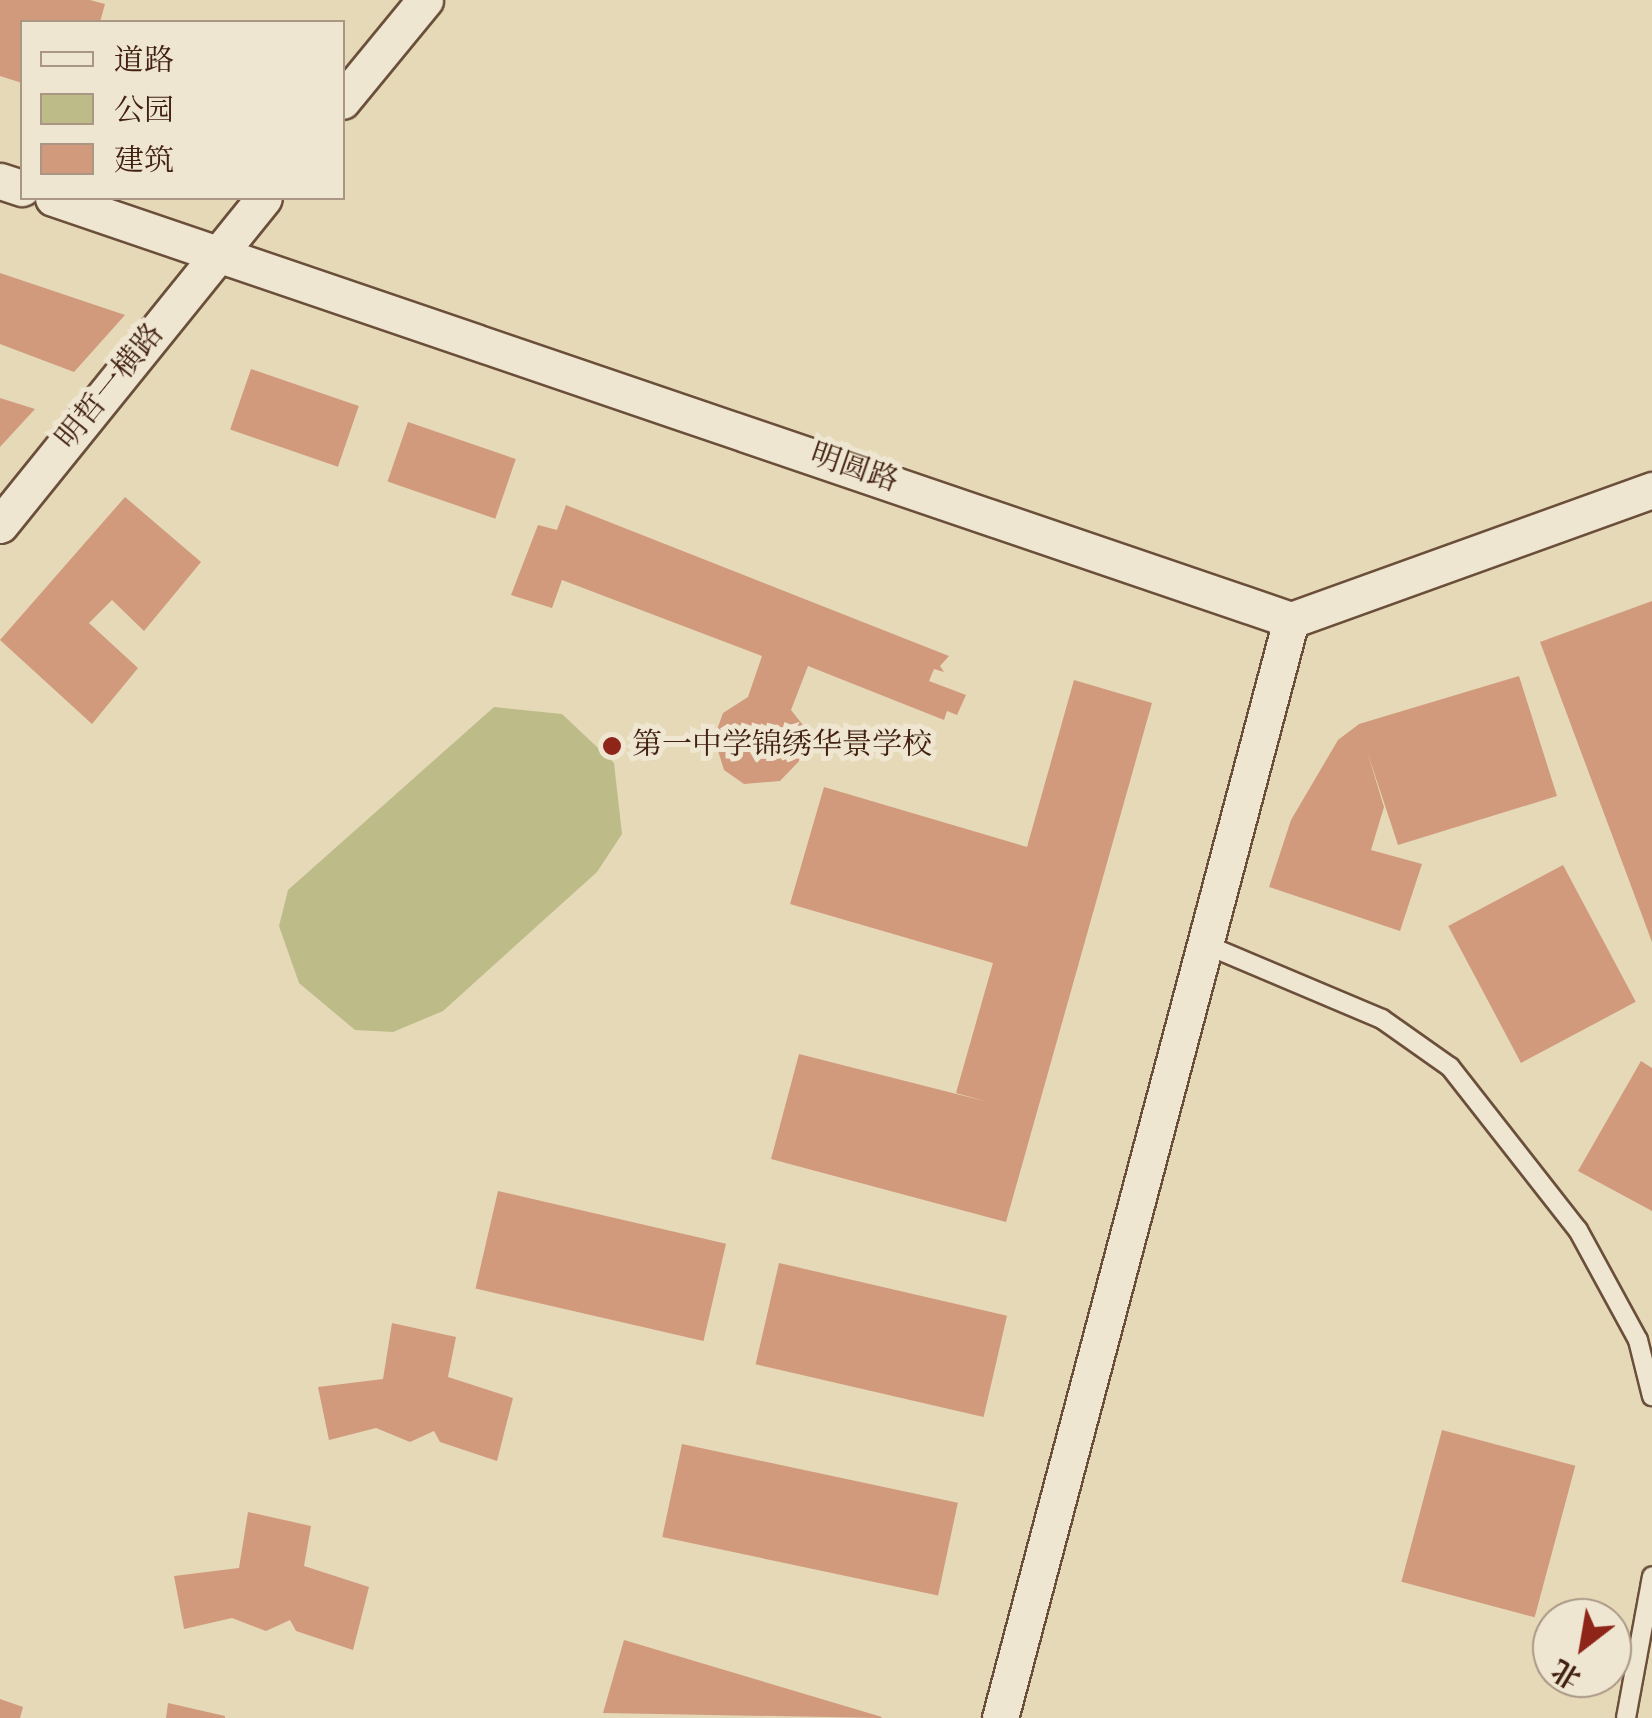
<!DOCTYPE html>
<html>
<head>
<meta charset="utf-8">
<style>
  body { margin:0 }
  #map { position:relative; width:1652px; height:1718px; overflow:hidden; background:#e5d9b8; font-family:Vollkorn,"Noto Serif SC",serif }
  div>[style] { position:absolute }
  .green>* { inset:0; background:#bdbc89 }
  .building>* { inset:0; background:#d19a7d; transform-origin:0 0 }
  .roads { filter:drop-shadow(2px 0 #6b4f3a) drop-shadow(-2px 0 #6b4f3a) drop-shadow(0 2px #6b4f3a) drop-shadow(0 -2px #6b4f3a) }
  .lane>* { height:18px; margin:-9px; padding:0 9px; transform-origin:9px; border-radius:9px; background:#eee6d1 }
  .street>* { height:35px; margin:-17.5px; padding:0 17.5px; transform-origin:17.5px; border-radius:17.5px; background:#eee6d1 }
  .dots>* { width:28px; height:28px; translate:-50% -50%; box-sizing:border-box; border:5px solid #eee6d1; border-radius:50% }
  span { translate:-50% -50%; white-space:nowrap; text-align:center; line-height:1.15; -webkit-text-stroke:10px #eee6d1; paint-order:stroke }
  .street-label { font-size:30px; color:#422110 }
  .poi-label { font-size:30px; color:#422110 }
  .left { translate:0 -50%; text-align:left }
  .legend { position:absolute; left:20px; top:20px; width:325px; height:180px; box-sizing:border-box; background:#eee6d1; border:2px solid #a99784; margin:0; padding:12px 18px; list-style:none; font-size:30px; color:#422110 }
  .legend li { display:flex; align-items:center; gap:20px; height:50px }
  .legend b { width:50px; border:2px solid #a99784 }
  .north { position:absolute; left:1532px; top:1598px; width:100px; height:100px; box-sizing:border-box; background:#eee6d1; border:2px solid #a99784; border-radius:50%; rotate:211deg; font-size:28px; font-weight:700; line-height:40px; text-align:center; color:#422110 }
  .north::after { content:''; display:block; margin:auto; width:35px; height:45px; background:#8f2418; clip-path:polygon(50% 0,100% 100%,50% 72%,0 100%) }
</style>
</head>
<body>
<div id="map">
  <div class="green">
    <i style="clip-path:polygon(494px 707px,562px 714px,614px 763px,622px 834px,597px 872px,443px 1011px,393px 1032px,355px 1030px,299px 983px,279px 926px,288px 890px)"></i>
  </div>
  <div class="building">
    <i style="clip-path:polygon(0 0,90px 0,105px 4px,100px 22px,22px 22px,22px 83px,0 76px)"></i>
    <i style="clip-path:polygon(0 273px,125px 315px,74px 372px,0 344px)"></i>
    <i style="left:251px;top:369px;width:114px;height:64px;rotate:19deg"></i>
    <i style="clip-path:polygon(0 398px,35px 409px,0 447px)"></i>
    <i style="left:408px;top:422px;width:114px;height:63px;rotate:19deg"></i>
    <i style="clip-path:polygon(125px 497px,201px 562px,144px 631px,112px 600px,89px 623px,138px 668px,92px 724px,0 640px)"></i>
    <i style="clip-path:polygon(566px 505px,949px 656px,940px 666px,944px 672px,934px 669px,929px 681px,966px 695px,957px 715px,947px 711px,944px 720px,808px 666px,791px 710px,806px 729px,803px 757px,780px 781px,744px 784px,724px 770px,714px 738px,723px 713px,748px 697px,762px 656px,562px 580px,552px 608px,511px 595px,538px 525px,557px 530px)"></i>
    <i style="clip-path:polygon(1652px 601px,1652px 942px,1540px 642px)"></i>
    <i style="clip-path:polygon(1519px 676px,1557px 796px,1398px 845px,1367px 751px,1384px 807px,1371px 850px,1422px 864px,1400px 931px,1269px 887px,1291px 820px,1338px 740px,1359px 724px)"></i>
    <i style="clip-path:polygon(1074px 680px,1152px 703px,1006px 1222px,771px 1159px,799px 1054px,988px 1102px,956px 1093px,993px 963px,790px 904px,824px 787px,1027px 847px)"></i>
    <i style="left:1563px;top:865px;width:155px;height:130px;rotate:62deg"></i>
    <i style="clip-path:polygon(1641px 1061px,1652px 1068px,1652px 1211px,1578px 1171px)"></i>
    <i style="left:498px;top:1191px;width:234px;height:100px;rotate:13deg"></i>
    <i style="left:779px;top:1263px;width:234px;height:104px;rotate:13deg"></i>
    <i style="clip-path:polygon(392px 1323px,456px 1337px,448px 1377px,513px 1398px,497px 1461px,440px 1442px,434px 1431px,410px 1442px,376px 1428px,329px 1440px,318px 1387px,383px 1379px)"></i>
    <i style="left:1442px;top:1430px;width:138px;height:157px;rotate:15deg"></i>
    <i style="left:682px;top:1444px;width:282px;height:95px;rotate:12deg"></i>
    <i style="clip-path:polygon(248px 1512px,311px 1526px,304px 1566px,369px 1587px,353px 1650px,296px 1631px,290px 1620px,266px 1631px,232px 1618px,184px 1629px,174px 1576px,239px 1568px)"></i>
    <i style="clip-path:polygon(624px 1640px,882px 1717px,881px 1718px,603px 1713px)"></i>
    <i style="clip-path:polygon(0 1699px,23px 1707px,20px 1718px,0 1718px)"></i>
    <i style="clip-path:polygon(168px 1703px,225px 1716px,225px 1718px,166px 1718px)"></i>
  </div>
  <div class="roads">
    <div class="lane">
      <i style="left:1202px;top:943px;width:195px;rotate:22.9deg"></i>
      <i style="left:1382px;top:1019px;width:83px;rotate:35.2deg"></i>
      <i style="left:1450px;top:1067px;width:207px;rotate:51.9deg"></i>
      <i style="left:1578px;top:1230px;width:125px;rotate:61.4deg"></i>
      <i style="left:1638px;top:1340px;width:58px;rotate:76deg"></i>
      <i style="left:1626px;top:1718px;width:144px;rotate:-79.6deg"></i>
    </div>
    <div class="street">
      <i style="left:342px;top:101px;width:131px;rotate:-50.6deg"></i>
      <i style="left:0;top:181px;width:23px;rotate:18deg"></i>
      <i style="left:53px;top:198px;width:1308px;rotate:18.82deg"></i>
      <i style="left:1291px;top:620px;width:384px;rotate:-19.8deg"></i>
      <i style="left:0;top:525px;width:420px;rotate:-51.1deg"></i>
      <i style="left:1000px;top:1718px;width:1136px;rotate:-75.16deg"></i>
    </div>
  </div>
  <div class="dots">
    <i style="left:612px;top:746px;background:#8f2418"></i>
  </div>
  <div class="street-label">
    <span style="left:111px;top:387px;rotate:-51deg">明哲一横路</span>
    <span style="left:854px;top:469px;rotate:19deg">明圆路</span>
  </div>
  <div class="poi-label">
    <span class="left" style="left:632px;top:746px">第一中学锦绣华景学校</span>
  </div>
  <ul class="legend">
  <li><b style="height:12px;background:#eee6d1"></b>道路</li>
  <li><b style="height:28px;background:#bdbc89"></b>公园</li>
  <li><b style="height:28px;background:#d19a7d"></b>建筑</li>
  </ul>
  <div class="north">北</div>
</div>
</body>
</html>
